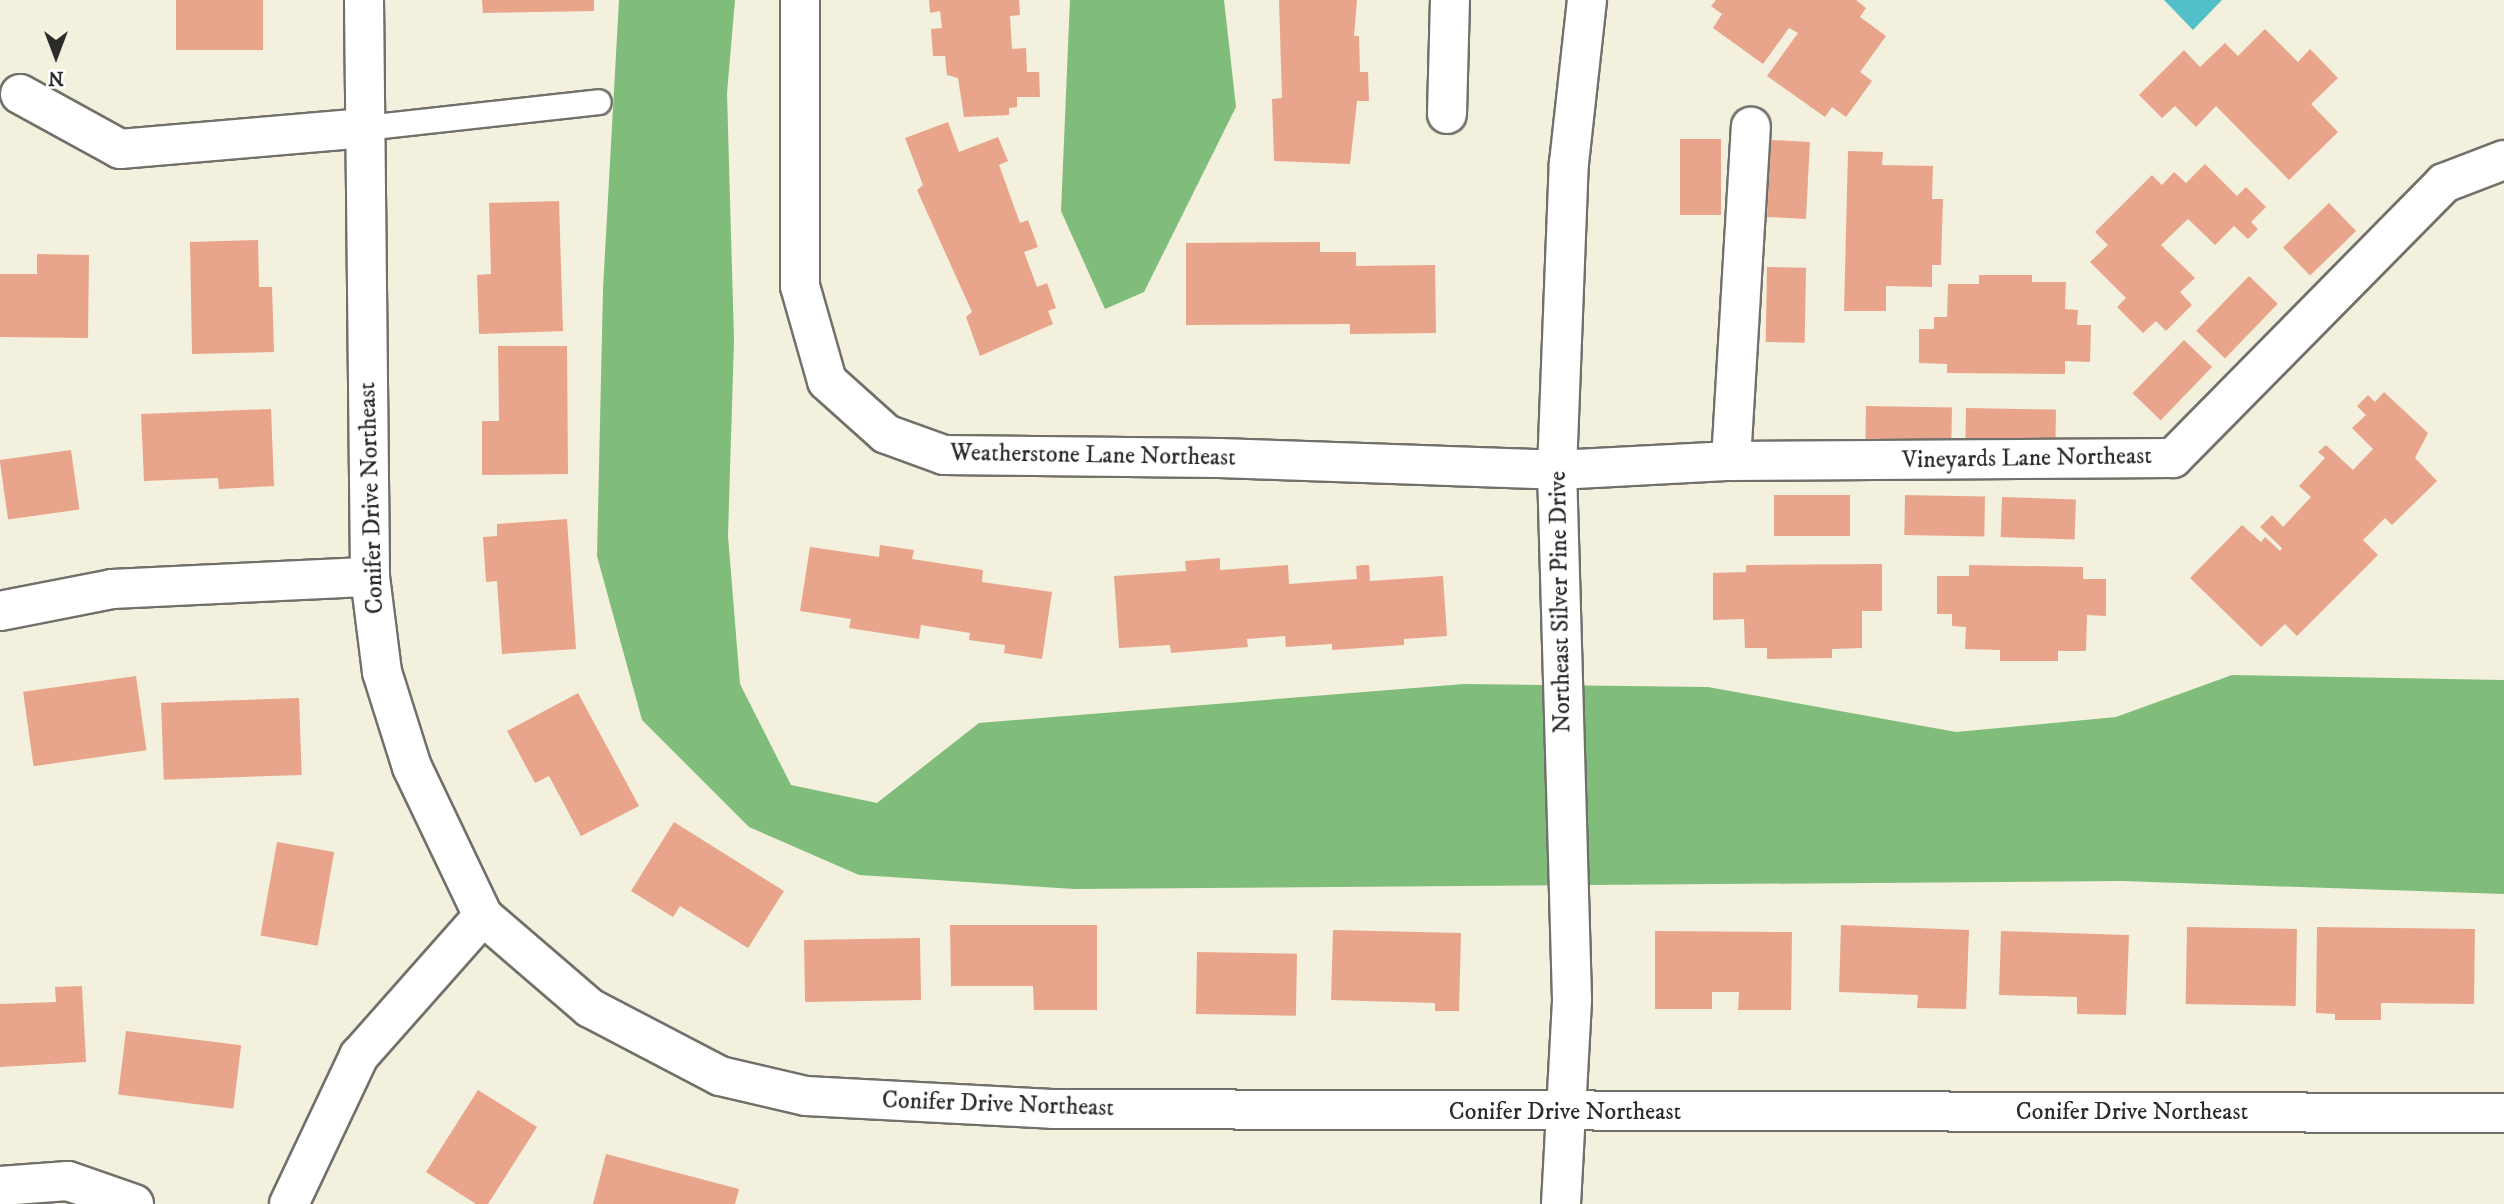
<!DOCTYPE html>
<html>
<head>
<meta charset="utf-8">
<style>
  body { margin:0 }
  #map { position:relative; width:2504px; height:1204px; overflow:hidden; background:#f3f0de; font-family:"IM FELL DW Pica",serif }
  div>[style] { position:absolute }
  .forest>* { inset:0; background:#80bc7a }
  .water>* { inset:0; background:#52c0c9 }
  .building>* { inset:0; background:#e8a58c; transform-origin:0 0 }
  .roads { filter:drop-shadow(2px 0 #71706a) drop-shadow(-2px 0 #71706a) drop-shadow(0 2px #71706a) drop-shadow(0 -2px #71706a) }
  .service>* { height:24px; margin:-12px; padding:0 12px; transform-origin:12px; border-radius:12px; background:#fff }
  .minor>* { height:38px; margin:-19px; padding:0 19px; transform-origin:19px; border-radius:19px; background:#fff }
  span { translate:-50% -50%; white-space:nowrap; text-align:center; line-height:1.15; -webkit-text-stroke:5px #fff; paint-order:stroke }
  .street-label { font-size:24px; color:#2b2b2b }
  .north { position:absolute; left:21px; top:21px; width:70px; height:70px; -webkit-text-stroke:5px #fff; paint-order:stroke; rotate:180deg; font-size:19px; font-weight:700; line-height:28px; text-align:center; color:#2b2b2b }
  .north::after { content:''; display:block; margin:auto; width:24px; height:32px; background:#2b2b2b; clip-path:polygon(50% 0,100% 100%,50% 72%,0 100%) }
</style>
</head>
<body>
<div id="map">
  <div class="forest">
    <i style="clip-path:polygon(619px 0,735px 0,727px 93px,734px 340px,728px 536px,740px 684px,791px 785px,877px 803px,979px 723px,1464px 684px,1708px 687px,1956px 732px,2116px 717px,2232px 675px,2504px 680px,2504px 894px,2122px 881px,1074px 889px,859px 875px,749px 827px,642px 720px,597px 556px,603px 289px)"></i>
    <i style="clip-path:polygon(1070px 0,1224px 0,1236px 107px,1144px 292px,1105px 309px,1061px 211px)"></i>
  </div>
  <div class="water">
    <i style="clip-path:polygon(2164px 0,2222px 0,2193px 30px)"></i>
  </div>
  <div class="building">
    <i style="left:176px;top:0;width:87px;height:50px"></i>
    <i style="clip-path:polygon(482px 0,594px 0,594px 11px,483px 13px)"></i>
    <i style="clip-path:polygon(929px 0,1019px 0,1020px 15px,1010px 16px,1012px 49px,1026px 48px,1027px 72px,1039px 72px,1040px 97px,1017px 97px,1017px 107px,1009px 108px,1009px 115px,964px 117px,958px 78px,947px 75px,945px 56px,933px 56px,931px 29px,942px 28px,940px 11px,930px 13px)"></i>
    <i style="clip-path:polygon(1279px 0,1357px 0,1354px 36px,1359px 36px,1360px 72px,1368px 72px,1369px 101px,1357px 101px,1350px 164px,1274px 161px,1272px 99px,1282px 98px)"></i>
    <i style="clip-path:polygon(1716px 0,1856px 0,1866px 8px,1860px 17px,1886px 36px,1860px 72px,1872px 81px,1846px 117px,1832px 107px,1825px 117px,1767px 76px,1798px 33px,1789px 28px,1763px 64px,1713px 28px,1722px 14px,1711px 6px)"></i>
    <i style="clip-path:polygon(2265px 29px,2298px 62px,2310px 49px,2338px 78px,2311px 104px,2338px 132px,2289px 180px,2216px 106px,2196px 127px,2175px 106px,2162px 118px,2139px 95px,2184px 50px,2200px 67px,2225px 43px,2238px 56px)"></i>
    <i style="clip-path:polygon(948px 122px,959px 152px,998px 137px,1008px 161px,999px 165px,1020px 223px,1028px 220px,1038px 247px,1024px 252px,1037px 287px,1047px 283px,1056px 308px,1048px 311px,1053px 324px,980px 356px,966px 317px,972px 312px,917px 190px,923px 185px,905px 138px)"></i>
    <i style="left:1680px;top:139px;width:41px;height:76px"></i>
    <i style="left:1771px;top:140px;width:39px;height:77px;rotate:3deg"></i>
    <i style="clip-path:polygon(1848px 151px,1883px 152px,1882px 165px,1933px 166px,1932px 199px,1943px 199px,1941px 265px,1932px 265px,1932px 287px,1886px 286px,1886px 311px,1844px 311px)"></i>
    <i style="clip-path:polygon(2205px 164px,2237px 196px,2246px 187px,2266px 207px,2251px 222px,2258px 229px,2248px 239px,2234px 226px,2215px 245px,2188px 219px,2161px 245px,2195px 278px,2180px 292px,2192px 305px,2166px 331px,2156px 321px,2143px 333px,2117px 307px,2126px 298px,2090px 262px,2108px 245px,2095px 232px,2152px 175px,2162px 185px,2174px 172px,2186px 183px)"></i>
    <i style="clip-path:polygon(559px 201px,563px 331px,479px 334px,477px 275px,491px 274px,489px 203px)"></i>
    <i style="left:2329px;top:203px;width:39px;height:64px;rotate:46deg"></i>
    <i style="clip-path:polygon(258px 240px,259px 287px,272px 287px,274px 352px,192px 354px,190px 242px)"></i>
    <i style="clip-path:polygon(1320px 242px,1320px 252px,1356px 252px,1356px 266px,1435px 265px,1436px 333px,1350px 334px,1350px 324px,1186px 325px,1186px 243px)"></i>
    <i style="clip-path:polygon(37px 254px,89px 255px,88px 338px,0 337px,0 274px,37px 274px)"></i>
    <i style="left:1767px;top:267px;width:39px;height:75px;rotate:1deg"></i>
    <i style="clip-path:polygon(1979px 275px,2032px 275px,2032px 282px,2066px 282px,2065px 309px,2078px 310px,2077px 325px,2091px 325px,2090px 362px,2065px 361px,2065px 374px,1947px 373px,1947px 364px,1919px 363px,1919px 329px,1934px 329px,1934px 317px,1947px 317px,1948px 284px,1979px 284px)"></i>
    <i style="left:2249px;top:276px;width:40px;height:76px;rotate:44deg"></i>
    <i style="left:2184px;top:340px;width:39px;height:74px;rotate:44deg"></i>
    <i style="clip-path:polygon(498px 346px,567px 346px,568px 474px,482px 475px,482px 421px,499px 421px)"></i>
    <i style="clip-path:polygon(2384px 392px,2428px 433px,2415px 458px,2437px 481px,2392px 525px,2385px 518px,2363px 540px,2378px 555px,2297px 636px,2285px 624px,2261px 647px,2190px 578px,2242px 525px,2261px 542px,2265px 537px,2280px 551px,2282px 548px,2260px 527px,2272px 515px,2283px 527px,2311px 497px,2299px 486px,2325px 458px,2318px 452px,2326px 445px,2353px 470px,2373px 449px,2352px 428px,2366px 415px,2357px 406px,2368px 395px,2375px 402px)"></i>
    <i style="left:1866px;top:406px;width:86px;height:41px;rotate:1deg"></i>
    <i style="left:1966px;top:408px;width:90px;height:39px;rotate:1deg"></i>
    <i style="clip-path:polygon(271px 409px,274px 486px,219px 489px,218px 478px,144px 481px,141px 414px)"></i>
    <i style="left:71px;top:450px;width:60px;height:72px;rotate:82deg"></i>
    <i style="left:1774px;top:495px;width:76px;height:41px"></i>
    <i style="left:1905px;top:495px;width:80px;height:40px;rotate:1deg"></i>
    <i style="left:2002px;top:497px;width:74px;height:40px;rotate:2deg"></i>
    <i style="clip-path:polygon(567px 519px,576px 649px,502px 654px,497px 581px,486px 582px,483px 537px,497px 536px,497px 524px)"></i>
    <i style="clip-path:polygon(880px 545px,914px 550px,912px 559px,983px 570px,982px 582px,1052px 592px,1042px 659px,1004px 653px,1005px 645px,969px 640px,970px 633px,921px 625px,919px 639px,849px 628px,851px 619px,800px 611px,810px 547px,879px 557px)"></i>
    <i style="clip-path:polygon(1220px 558px,1220px 570px,1288px 565px,1289px 584px,1357px 579px,1356px 566px,1363px 565px,1369px 565px,1370px 581px,1443px 576px,1447px 636px,1404px 639px,1404px 645px,1332px 650px,1332px 644px,1286px 647px,1285px 636px,1247px 639px,1248px 647px,1171px 653px,1170px 645px,1119px 648px,1114px 576px,1186px 571px,1185px 561px)"></i>
    <i style="clip-path:polygon(1882px 564px,1882px 611px,1862px 611px,1862px 648px,1832px 649px,1832px 658px,1767px 659px,1767px 648px,1745px 648px,1744px 619px,1713px 620px,1713px 573px,1746px 572px,1746px 565px)"></i>
    <i style="clip-path:polygon(1969px 565px,2083px 567px,2083px 579px,2106px 579px,2106px 616px,2087px 615px,2086px 651px,2058px 651px,2058px 661px,2000px 661px,2000px 650px,1965px 649px,1966px 627px,1952px 626px,1952px 614px,1937px 614px,1937px 576px,1969px 576px)"></i>
    <i style="left:136px;top:676px;width:75px;height:114px;rotate:82deg"></i>
    <i style="clip-path:polygon(578px 693px,639px 806px,581px 836px,549px 776px,535px 783px,507px 731px)"></i>
    <i style="left:299px;top:698px;width:77px;height:138px;rotate:88deg"></i>
    <i style="clip-path:polygon(674px 822px,784px 891px,748px 948px,680px 906px,673px 917px,631px 891px)"></i>
    <i style="left:277px;top:842px;width:58px;height:95px;rotate:10deg"></i>
    <i style="clip-path:polygon(950px 925px,1097px 925px,1097px 1010px,1034px 1010px,1033px 986px,951px 986px)"></i>
    <i style="clip-path:polygon(1841px 925px,1969px 930px,1966px 1009px,1917px 1008px,1918px 995px,1839px 992px)"></i>
    <i style="left:2187px;top:927px;width:110px;height:77px;rotate:1deg"></i>
    <i style="clip-path:polygon(2317px 927px,2475px 929px,2474px 1004px,2381px 1003px,2381px 1020px,2335px 1020px,2335px 1014px,2316px 1013px)"></i>
    <i style="clip-path:polygon(1333px 930px,1461px 933px,1459px 1011px,1435px 1011px,1435px 1003px,1331px 1000px)"></i>
    <i style="clip-path:polygon(1655px 931px,1792px 932px,1791px 1010px,1738px 1010px,1739px 992px,1712px 992px,1712px 1009px,1655px 1009px)"></i>
    <i style="clip-path:polygon(2001px 931px,2129px 935px,2126px 1015px,2077px 1014px,2077px 997px,1999px 995px)"></i>
    <i style="left:920px;top:938px;width:62px;height:116px;rotate:89deg"></i>
    <i style="left:1197px;top:952px;width:100px;height:62px;rotate:1deg"></i>
    <i style="clip-path:polygon(82px 986px,86px 1062px,0 1067px,0 1004px,56px 1002px,55px 987px)"></i>
    <i style="left:126px;top:1031px;width:116px;height:64px;rotate:7deg"></i>
    <i style="clip-path:polygon(478px 1090px,537px 1127px,488px 1204px,476px 1204px,426px 1172px)"></i>
    <i style="clip-path:polygon(606px 1154px,739px 1189px,735px 1204px,593px 1204px)"></i>
  </div>
  <div class="roads">
    <div class="service">
      <i style="left:365px;top:128px;width:235px;rotate:-6.3deg"></i>
    </div>
    <div class="minor">
      <i style="left:364px;top:0;width:577px;rotate:89.4deg"></i>
      <i style="left:370px;top:577px;width:96px;rotate:82.8deg"></i>
      <i style="left:382px;top:672px;width:100px;rotate:72.5deg"></i>
      <i style="left:412px;top:767px;width:165px;rotate:64.5deg"></i>
      <i style="left:483px;top:916px;width:141px;rotate:40.7deg"></i>
      <i style="left:590px;top:1008px;width:147px;rotate:27.6deg"></i>
      <i style="left:720px;top:1076px;width:88px;rotate:13.1deg"></i>
      <i style="left:806px;top:1096px;width:246px;rotate:3deg"></i>
      <i style="left:1052px;top:1109px;width:1452px;rotate:0.16deg"></i>
      <i style="left:800px;top:0;width:286px;rotate:90deg"></i>
      <i style="left:800px;top:286px;width:99px;rotate:74.1deg"></i>
      <i style="left:827px;top:381px;width:79px;rotate:41.9deg"></i>
      <i style="left:886px;top:434px;width:62px;rotate:19.9deg"></i>
      <i style="left:944px;top:455px;width:275px;rotate:0.6deg"></i>
      <i style="left:1219px;top:458px;width:338px;rotate:2deg"></i>
      <i style="left:1557px;top:470px;width:174px;rotate:-3deg"></i>
      <i style="left:1731px;top:461px;width:442px;rotate:-0.4deg"></i>
      <i style="left:2173px;top:458px;width:386px;rotate:-45.4deg"></i>
      <i style="left:2444px;top:183px;width:64px;rotate:-21deg"></i>
      <i style="left:20px;top:94px;width:114px;rotate:28.8deg"></i>
      <i style="left:120px;top:149px;width:246px;rotate:-4.9deg"></i>
      <i style="left:1447px;top:114px;width:114px;rotate:-88.5deg"></i>
      <i style="left:1731px;top:461px;width:335px;rotate:-86.6deg"></i>
      <i style="left:0;top:611px;width:114px;rotate:-11.1deg"></i>
      <i style="left:112px;top:589px;width:258px;rotate:-2.7deg"></i>
      <i style="left:0;top:1186px;width:68px;rotate:-4.2deg"></i>
      <i style="left:68px;top:1181px;width:70px;rotate:19.2deg"></i>
      <i style="left:289px;top:1204px;width:164px;rotate:-64.7deg"></i>
      <i style="left:359px;top:1056px;width:187px;rotate:-48.5deg"></i>
      <i style="left:1561px;top:1204px;width:205px;rotate:-86.9deg"></i>
      <i style="left:1572px;top:999px;width:529px;rotate:-91.62deg"></i>
      <i style="left:1557px;top:470px;width:307px;rotate:-87.8deg"></i>
      <i style="left:1569px;top:163px;width:164px;rotate:-83.7deg"></i>
    </div>
  </div>
  <div class="street-label">
    <span style="left:1093px;top:456px;rotate:1deg">Weatherstone Lane Northeast</span>
    <span style="left:2027px;top:459px;rotate:-1deg">Vineyards Lane Northeast</span>
    <span style="left:372px;top:498px;rotate:-92deg">Conifer Drive Northeast</span>
    <span style="left:1561px;top:602px;rotate:-91deg">Northeast Silver Pine Drive</span>
    <span style="left:998px;top:1105px;rotate:2deg">Conifer Drive Northeast</span>
    <span style="left:1565px;top:1113px">Conifer Drive Northeast</span>
    <span style="left:2132px;top:1113px">Conifer Drive Northeast</span>
  </div>
  <div class="north">N</div>
</div>
</body>
</html>
